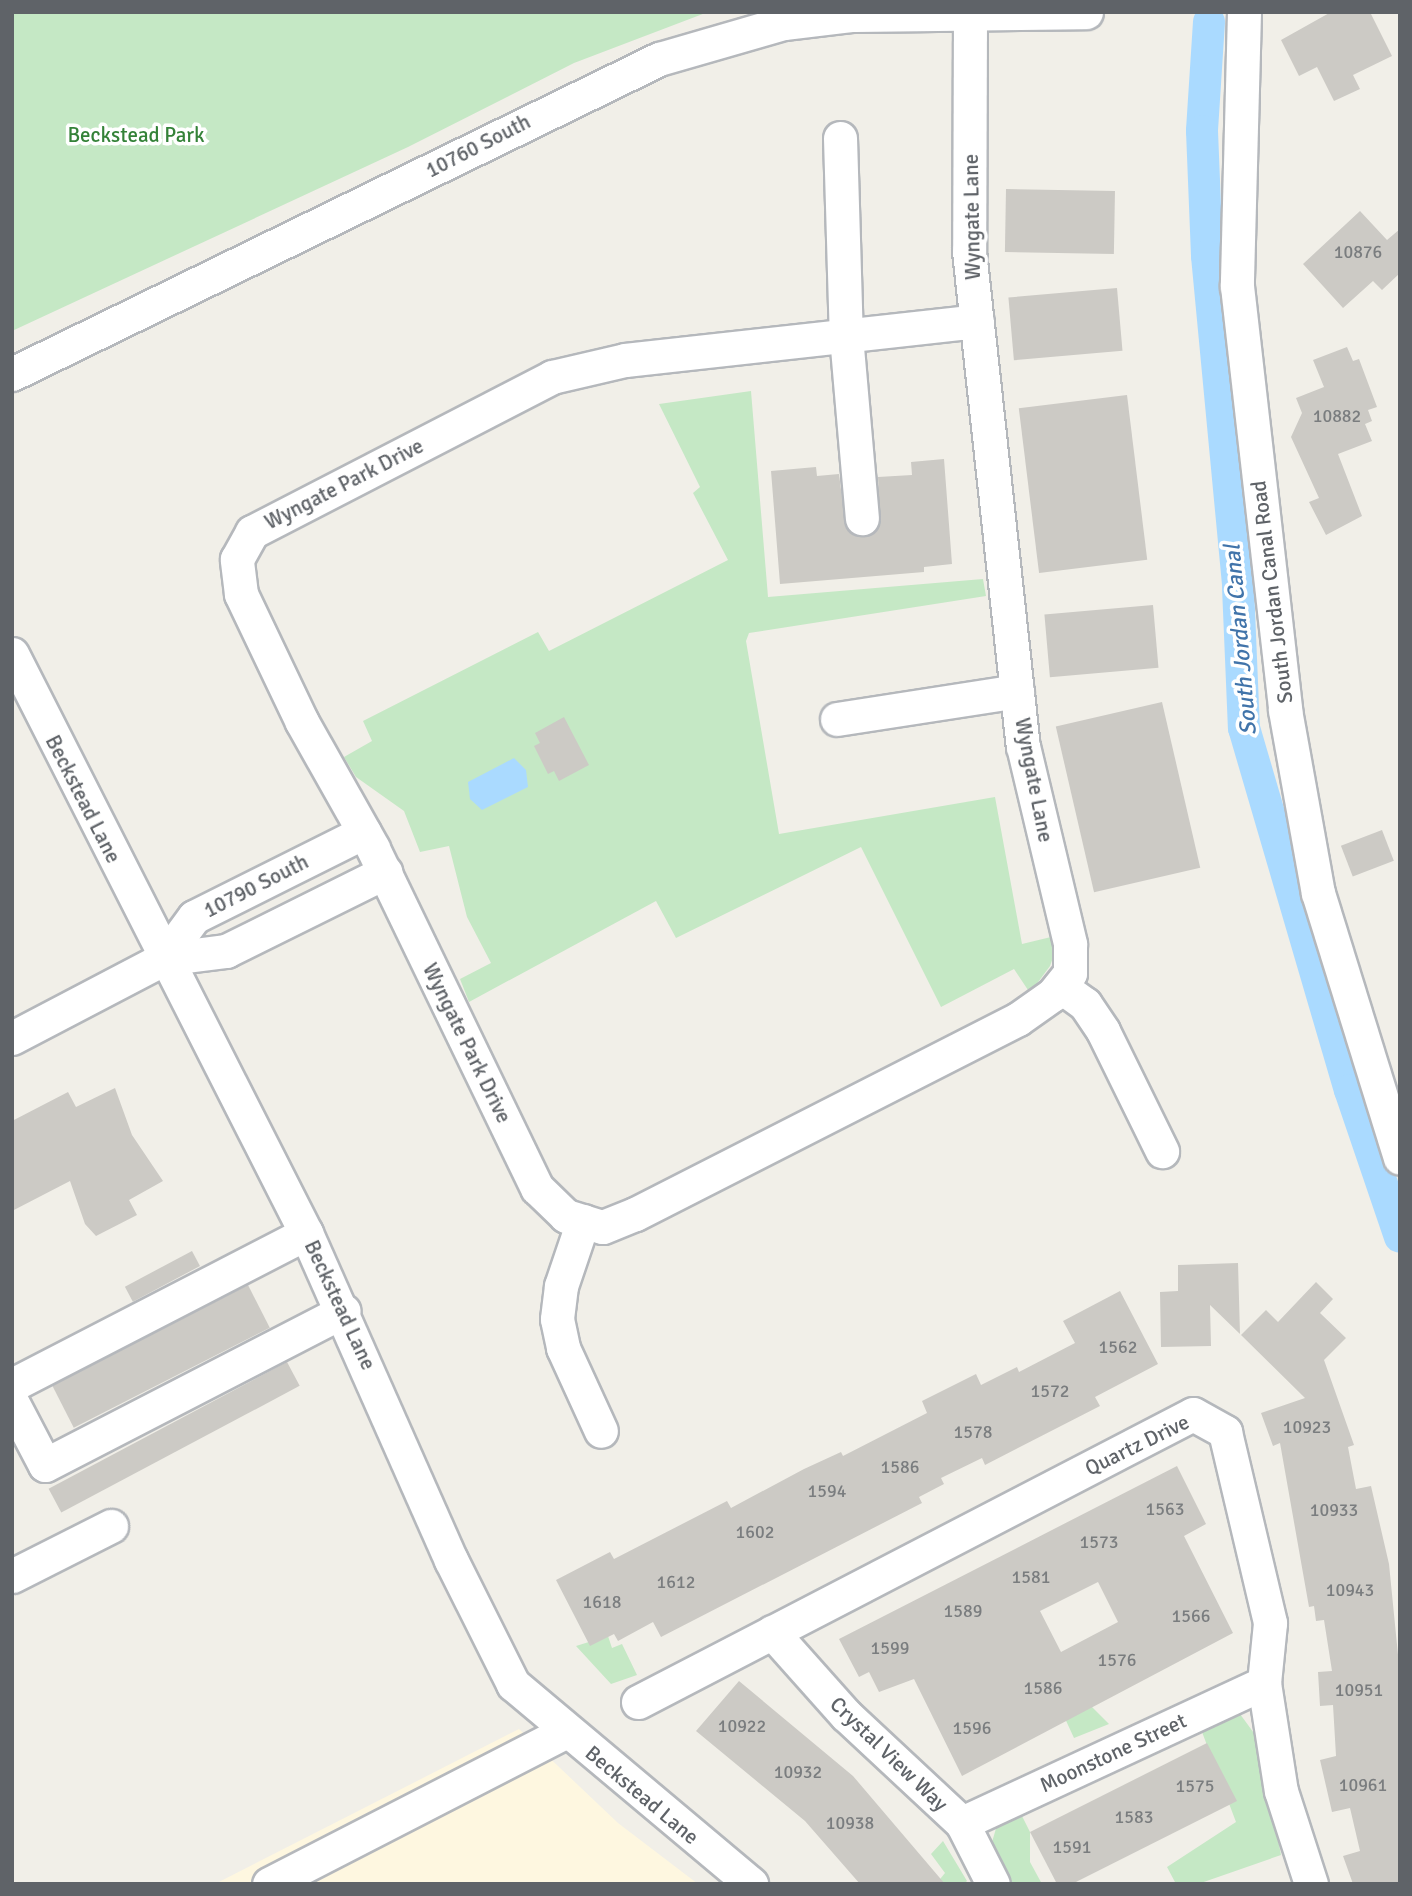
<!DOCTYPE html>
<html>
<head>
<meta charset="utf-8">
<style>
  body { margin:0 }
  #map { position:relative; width:1412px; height:1896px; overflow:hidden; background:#f1efe8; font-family:Signika,sans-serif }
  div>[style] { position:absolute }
  .commercial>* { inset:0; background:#fef7e0 }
  .green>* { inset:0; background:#c5e8c5 }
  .water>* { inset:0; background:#aadaff }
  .canal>* { height:32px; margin:-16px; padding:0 16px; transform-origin:16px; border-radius:16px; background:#aadaff }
  .building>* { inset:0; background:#cccac5; transform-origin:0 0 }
  .roads { filter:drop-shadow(2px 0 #b5b8bc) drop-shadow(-2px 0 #b5b8bc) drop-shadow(0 2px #b5b8bc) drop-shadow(0 -2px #b5b8bc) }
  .minor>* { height:33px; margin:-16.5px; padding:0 16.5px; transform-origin:16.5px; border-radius:16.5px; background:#fff }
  span { translate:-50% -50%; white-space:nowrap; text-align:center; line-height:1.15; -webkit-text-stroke:7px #fff; paint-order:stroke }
  .number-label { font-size:18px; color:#7a7d7f }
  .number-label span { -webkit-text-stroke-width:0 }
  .park-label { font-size:21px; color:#348238 }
  .street-label { font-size:21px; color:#5f6368 }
  .water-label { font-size:23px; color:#4174aa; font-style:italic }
  .frame { position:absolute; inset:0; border:14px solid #5f6368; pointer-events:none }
</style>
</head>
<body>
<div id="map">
  <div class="commercial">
    <i style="clip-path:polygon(519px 1729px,618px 1823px,698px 1884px,215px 1884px)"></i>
  </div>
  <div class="green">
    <i style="clip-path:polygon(12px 12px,708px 12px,574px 63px,408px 147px,12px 331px)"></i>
    <i style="clip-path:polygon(751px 391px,768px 597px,983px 579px,986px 596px,749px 633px,746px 641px,779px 834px,995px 797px,1022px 944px,1051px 937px,1055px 952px,1050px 966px,1030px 993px,1014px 969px,941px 1007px,861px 847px,676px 938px,656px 901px,469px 1002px,460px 979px,491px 963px,467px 917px,449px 846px,420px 852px,404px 811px,356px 777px,344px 757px,372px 741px,363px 721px,538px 632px,549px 651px,728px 560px,693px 493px,700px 487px,659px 404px)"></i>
    <i style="clip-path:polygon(608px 1636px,612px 1648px,622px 1644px,637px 1675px,611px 1684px,576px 1646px)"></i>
    <i style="clip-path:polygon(1085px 1700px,1109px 1724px,1074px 1738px,1062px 1712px)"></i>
    <i style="clip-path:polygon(1221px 1713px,1240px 1714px,1259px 1740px,1281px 1855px,1198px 1884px,1176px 1884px,1167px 1867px,1236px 1822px,1199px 1724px)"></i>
    <i style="clip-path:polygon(1019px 1810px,1030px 1832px,1030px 1862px,1042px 1884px,1010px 1884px,990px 1849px,997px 1825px)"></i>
    <i style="clip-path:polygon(943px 1841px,967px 1881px,964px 1884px,936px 1884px,945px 1873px,931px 1854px)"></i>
  </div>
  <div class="water">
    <i style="clip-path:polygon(514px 758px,526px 770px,528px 787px,482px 810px,470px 799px,468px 782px)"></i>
  </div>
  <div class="canal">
    <i style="left:1209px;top:22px;width:109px;rotate:93.7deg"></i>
    <i style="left:1202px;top:131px;width:125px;rotate:87.7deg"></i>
    <i style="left:1207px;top:256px;width:332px;rotate:84.6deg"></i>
    <i style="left:1238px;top:587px;width:141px;rotate:87.6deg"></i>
    <i style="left:1244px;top:728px;width:377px;rotate:73.7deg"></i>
    <i style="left:1350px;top:1090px;width:155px;rotate:71.2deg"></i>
  </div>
  <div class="building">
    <i style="clip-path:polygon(1331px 12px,1370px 12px,1392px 56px,1353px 75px,1360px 89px,1334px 101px,1317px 67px,1299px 76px,1281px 40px)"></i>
    <i style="left:1006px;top:189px;width:109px;height:63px;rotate:1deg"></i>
    <i style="clip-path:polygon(1360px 211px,1387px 240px,1400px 229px,1400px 273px,1382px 290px,1373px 281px,1343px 308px,1303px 264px)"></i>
    <i style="left:1117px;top:288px;width:63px;height:109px;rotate:85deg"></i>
    <i style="clip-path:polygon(1347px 347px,1353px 361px,1359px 359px,1377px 407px,1368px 410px,1372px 421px,1365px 424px,1372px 441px,1338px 454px,1362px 516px,1326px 535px,1309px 502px,1319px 498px,1291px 437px,1302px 413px,1296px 398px,1324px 387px,1313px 360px)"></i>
    <i style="left:1127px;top:395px;width:166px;height:109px;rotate:83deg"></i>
    <i style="clip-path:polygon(944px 459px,952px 564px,924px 567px,924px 572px,780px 584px,771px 471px,816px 467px,817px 476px,839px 474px,846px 528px,863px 537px,880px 525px,878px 477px,912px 475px,911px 462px)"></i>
    <i style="left:1153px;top:605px;width:63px;height:109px;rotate:85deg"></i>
    <i style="left:1162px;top:702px;width:170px;height:109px;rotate:77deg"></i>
    <i style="clip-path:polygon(564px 717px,589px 765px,559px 781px,554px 771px,548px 774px,534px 746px,540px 743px,535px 733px)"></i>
    <i style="left:1382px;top:830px;width:33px;height:44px;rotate:69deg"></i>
    <i style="clip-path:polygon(115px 1088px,132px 1135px,163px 1181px,129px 1200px,137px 1215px,96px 1236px,85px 1224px,70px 1181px,12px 1211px,12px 1121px,68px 1092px,76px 1107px)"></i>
    <i style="left:192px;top:1251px;width:17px;height:76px;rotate:62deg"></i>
    <i style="clip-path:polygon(1238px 1263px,1240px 1334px,1210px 1305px,1211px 1346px,1161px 1347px,1160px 1292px,1178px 1291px,1178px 1265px)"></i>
    <i style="clip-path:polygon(1316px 1282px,1333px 1299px,1320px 1313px,1346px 1338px,1324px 1360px,1354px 1445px,1348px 1447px,1356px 1489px,1371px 1486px,1389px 1564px,1400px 1675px,1400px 1884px,1353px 1884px,1343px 1856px,1360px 1851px,1350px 1808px,1332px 1812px,1320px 1760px,1336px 1756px,1333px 1705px,1320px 1706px,1318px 1672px,1332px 1671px,1324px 1620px,1316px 1621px,1314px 1606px,1309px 1607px,1280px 1443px,1273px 1446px,1261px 1413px,1305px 1398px,1241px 1335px,1266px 1310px,1278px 1322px)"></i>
    <i style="left:248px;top:1285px;width:48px;height:220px;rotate:63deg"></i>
    <i style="clip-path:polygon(1120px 1291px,1158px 1364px,1095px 1397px,1100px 1406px,985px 1465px,982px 1458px,941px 1478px,944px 1484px,919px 1497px,922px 1503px,661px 1637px,653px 1622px,618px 1641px,614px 1634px,590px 1646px,556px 1580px,610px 1552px,614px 1559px,727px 1501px,731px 1508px,804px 1469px,841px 1452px,843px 1456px,927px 1413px,922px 1401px,976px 1374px,981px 1385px,1017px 1367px,1019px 1372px,1075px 1343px,1063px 1321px)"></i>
    <i style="left:287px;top:1362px;width:27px;height:270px;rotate:62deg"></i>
    <i style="clip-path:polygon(evenodd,1177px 1466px,1206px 1524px,1184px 1536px,1233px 1633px,962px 1776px,914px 1679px,879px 1692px,869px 1672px,859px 1677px,839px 1639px,1177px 1466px,1098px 1582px,1118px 1622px,1061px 1652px,1040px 1611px,1098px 1582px)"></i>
    <i style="clip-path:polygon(739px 1681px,853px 1776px,945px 1884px,860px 1884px,805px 1821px,696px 1731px)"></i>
    <i style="clip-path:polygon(1207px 1743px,1237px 1801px,1072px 1884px,1057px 1884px,1030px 1832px)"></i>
  </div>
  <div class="roads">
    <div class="minor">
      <i style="left:1244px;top:12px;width:274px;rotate:91.5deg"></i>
      <i style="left:1237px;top:286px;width:427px;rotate:83.5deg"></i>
      <i style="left:1285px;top:710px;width:186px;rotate:79.8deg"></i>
      <i style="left:1318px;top:893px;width:277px;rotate:72.8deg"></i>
      <i style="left:970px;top:15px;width:236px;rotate:90.2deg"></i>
      <i style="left:969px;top:251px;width:498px;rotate:83.8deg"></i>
      <i style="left:1023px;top:746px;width:204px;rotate:76.6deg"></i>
      <i style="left:1070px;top:944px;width:29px;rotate:90deg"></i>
      <i style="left:1070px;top:973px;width:28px;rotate:129deg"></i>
      <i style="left:1052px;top:995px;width:42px;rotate:144.8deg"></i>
      <i style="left:1018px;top:1019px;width:430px;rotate:153deg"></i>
      <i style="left:635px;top:1214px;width:35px;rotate:158deg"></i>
      <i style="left:602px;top:1227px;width:38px;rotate:-163deg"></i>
      <i style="left:566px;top:1216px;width:40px;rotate:-136deg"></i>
      <i style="left:537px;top:1188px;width:377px;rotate:-115.8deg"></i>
      <i style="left:373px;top:848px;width:145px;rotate:-119.4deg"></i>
      <i style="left:302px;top:722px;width:142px;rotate:-115.5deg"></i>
      <i style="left:241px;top:594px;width:35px;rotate:-97deg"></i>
      <i style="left:237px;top:559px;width:31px;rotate:-61deg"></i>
      <i style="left:252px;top:532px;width:338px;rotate:-27.3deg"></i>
      <i style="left:552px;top:377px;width:75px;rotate:-13.1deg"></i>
      <i style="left:625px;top:360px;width:354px;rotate:-6.3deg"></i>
      <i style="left:840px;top:138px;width:198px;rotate:88.3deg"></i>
      <i style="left:846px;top:336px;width:183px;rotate:85deg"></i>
      <i style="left:12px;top:374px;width:720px;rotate:-25.96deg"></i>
      <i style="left:659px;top:59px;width:130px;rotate:-16.1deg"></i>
      <i style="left:784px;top:23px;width:67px;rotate:-6.8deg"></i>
      <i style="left:851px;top:15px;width:235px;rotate:-0.7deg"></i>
      <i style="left:12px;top:654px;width:649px;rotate:63.08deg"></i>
      <i style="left:306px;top:1233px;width:358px;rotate:66.1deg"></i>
      <i style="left:451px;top:1560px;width:139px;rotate:63.4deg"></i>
      <i style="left:513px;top:1684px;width:311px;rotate:40deg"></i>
      <i style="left:837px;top:719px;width:182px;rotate:-8.8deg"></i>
      <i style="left:163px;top:959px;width:52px;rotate:-53.6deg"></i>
      <i style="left:194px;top:917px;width:190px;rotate:-26.6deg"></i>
      <i style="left:1060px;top:986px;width:31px;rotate:36deg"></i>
      <i style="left:1085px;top:1004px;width:32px;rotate:56deg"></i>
      <i style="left:1103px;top:1031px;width:134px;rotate:63.8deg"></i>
      <i style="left:12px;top:1038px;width:170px;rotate:-27.6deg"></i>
      <i style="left:163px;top:959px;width:64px;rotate:-7.2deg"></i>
      <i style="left:226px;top:951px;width:178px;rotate:-26.4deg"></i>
      <i style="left:583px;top:1221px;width:69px;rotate:108.7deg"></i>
      <i style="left:561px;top:1286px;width:33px;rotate:97deg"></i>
      <i style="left:557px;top:1319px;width:30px;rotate:78deg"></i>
      <i style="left:563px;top:1348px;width:91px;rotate:65.4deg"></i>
      <i style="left:12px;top:1385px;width:331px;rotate:-27.3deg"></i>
      <i style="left:12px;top:1402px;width:71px;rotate:62.4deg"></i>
      <i style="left:45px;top:1465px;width:336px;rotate:-27.3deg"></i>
      <i style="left:12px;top:1576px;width:111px;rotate:-26.8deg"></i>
      <i style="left:772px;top:1632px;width:111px;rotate:48.3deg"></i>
      <i style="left:846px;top:1715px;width:158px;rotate:43deg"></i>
      <i style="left:962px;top:1823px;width:68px;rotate:63.1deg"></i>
      <i style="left:638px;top:1702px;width:625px;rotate:-27.43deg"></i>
      <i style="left:1193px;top:1414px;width:37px;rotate:29deg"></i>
      <i style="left:1225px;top:1432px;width:196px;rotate:76.7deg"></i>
      <i style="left:1270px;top:1623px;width:60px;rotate:95.7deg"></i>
      <i style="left:1264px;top:1683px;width:109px;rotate:81.1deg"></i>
      <i style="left:1281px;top:1791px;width:98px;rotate:72.1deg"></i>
      <i style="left:962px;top:1823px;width:333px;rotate:-24.9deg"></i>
      <i style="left:269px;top:1884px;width:335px;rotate:-27.2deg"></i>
    </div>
  </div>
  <div class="number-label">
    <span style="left:1358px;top:252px">10876</span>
    <span style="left:1337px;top:416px">10882</span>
    <span style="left:1118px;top:1347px">1562</span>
    <span style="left:1050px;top:1391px">1572</span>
    <span style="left:1307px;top:1427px">10923</span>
    <span style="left:973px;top:1432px">1578</span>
    <span style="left:900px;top:1467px">1586</span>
    <span style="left:827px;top:1491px">1594</span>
    <span style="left:1165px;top:1509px">1563</span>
    <span style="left:1334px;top:1510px">10933</span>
    <span style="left:755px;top:1532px">1602</span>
    <span style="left:1099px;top:1542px">1573</span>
    <span style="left:1031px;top:1577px">1581</span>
    <span style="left:676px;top:1582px">1612</span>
    <span style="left:1350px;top:1590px">10943</span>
    <span style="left:602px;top:1602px">1618</span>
    <span style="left:963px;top:1611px">1589</span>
    <span style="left:1191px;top:1616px">1566</span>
    <span style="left:890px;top:1648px">1599</span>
    <span style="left:1117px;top:1660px">1576</span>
    <span style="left:1043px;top:1688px">1586</span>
    <span style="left:1359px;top:1690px">10951</span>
    <span style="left:742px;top:1726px">10922</span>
    <span style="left:972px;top:1728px">1596</span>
    <span style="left:798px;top:1772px">10932</span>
    <span style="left:1363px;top:1785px">10961</span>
    <span style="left:1195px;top:1786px">1575</span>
    <span style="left:1134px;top:1817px">1583</span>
    <span style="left:850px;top:1823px">10938</span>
    <span style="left:1072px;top:1847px">1591</span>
  </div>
  <div class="park-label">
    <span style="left:136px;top:135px">Beckstead Park</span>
  </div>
  <div class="street-label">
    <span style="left:478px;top:146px;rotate:-27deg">10760 South</span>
    <span style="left:972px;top:217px;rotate:-91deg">Wyngate Lane</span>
    <span style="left:344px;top:484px;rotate:-27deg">Wyngate Park Drive</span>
    <span style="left:1272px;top:592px;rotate:-97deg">South Jordan Canal Road</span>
    <span style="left:1034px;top:780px;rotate:79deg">Wyngate Lane</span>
    <span style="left:83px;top:799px;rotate:63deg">Beckstead Lane</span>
    <span style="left:256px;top:886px;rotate:-27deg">10790 South</span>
    <span style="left:467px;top:1043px;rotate:64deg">Wyngate Park Drive</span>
    <span style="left:340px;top:1305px;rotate:65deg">Beckstead Lane</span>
    <span style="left:1137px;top:1445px;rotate:-26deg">Quartz Drive</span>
    <span style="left:1113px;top:1753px;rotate:-25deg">Moonstone Street</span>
    <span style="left:889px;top:1754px;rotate:44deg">Crystal View Way</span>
    <span style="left:642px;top:1795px;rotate:40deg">Beckstead Lane</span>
  </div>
  <div class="water-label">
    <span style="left:1241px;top:640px;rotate:-95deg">South Jordan Canal</span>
  </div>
  <div class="frame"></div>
</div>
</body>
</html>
